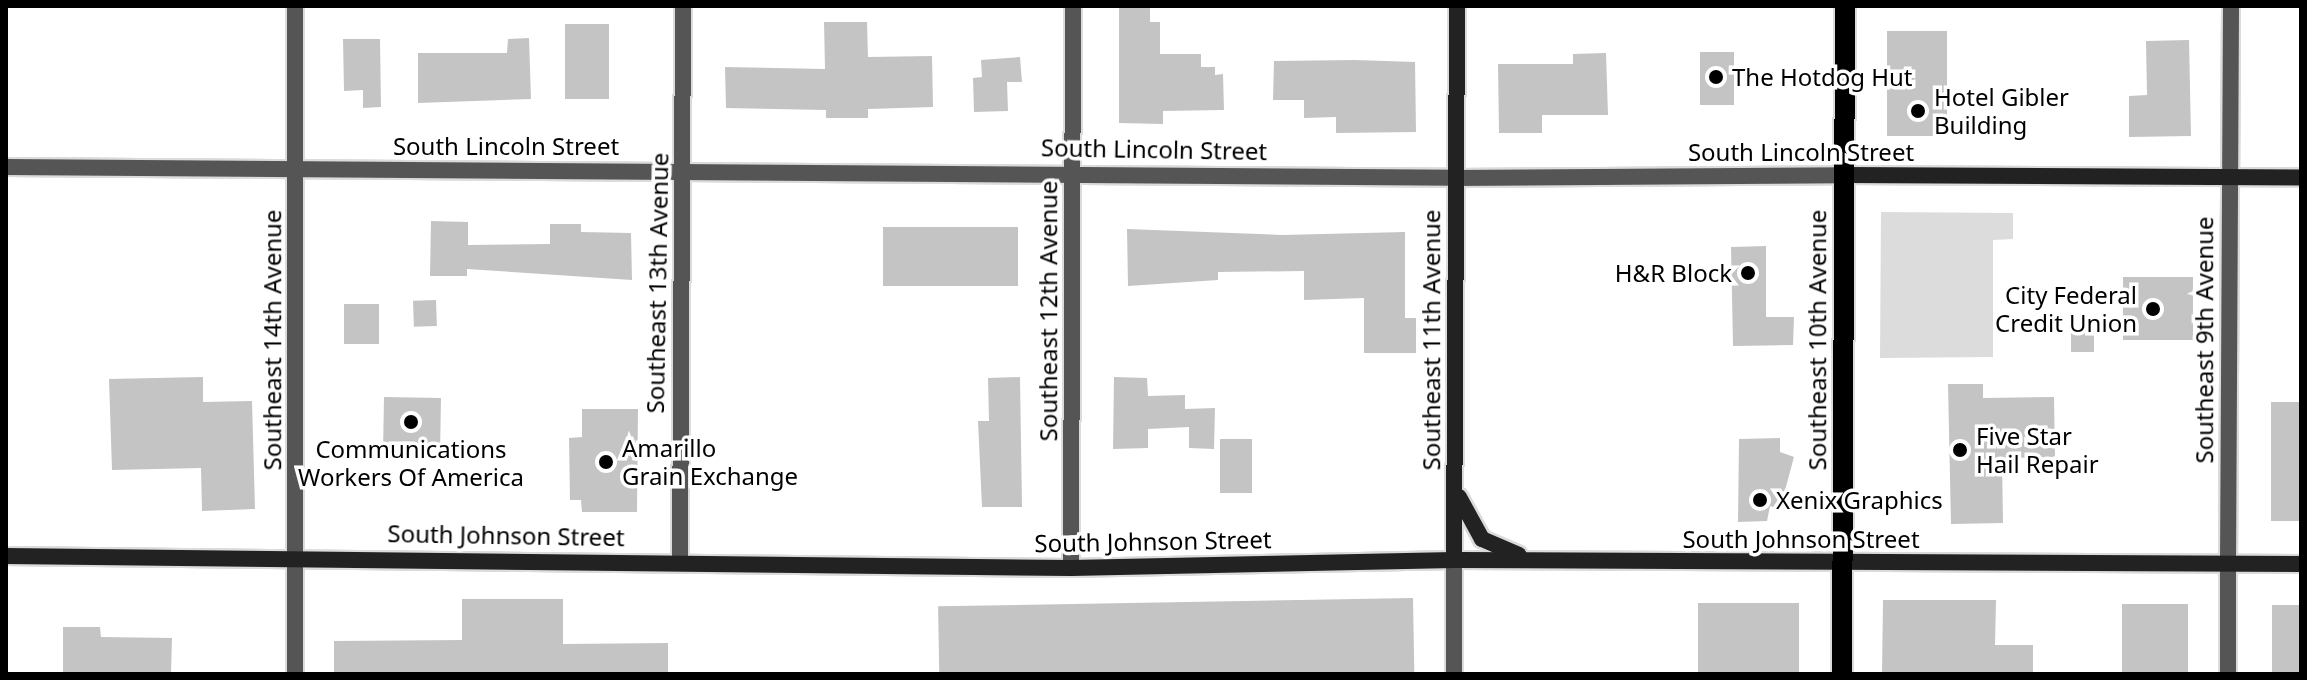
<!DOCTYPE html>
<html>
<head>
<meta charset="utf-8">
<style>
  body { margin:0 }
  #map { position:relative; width:2307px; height:680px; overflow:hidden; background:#fff; font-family:"Noto Sans",sans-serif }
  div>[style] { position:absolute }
  .green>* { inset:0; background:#dcdcdc }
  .building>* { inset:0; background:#c4c4c4; transform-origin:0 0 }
  .roads { filter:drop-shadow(2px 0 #dbdbdb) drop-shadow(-2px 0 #dbdbdb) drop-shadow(0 2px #dbdbdb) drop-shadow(0 -2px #dbdbdb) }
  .minor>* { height:16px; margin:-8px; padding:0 8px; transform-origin:8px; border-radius:8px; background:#555 }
  .tertiary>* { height:16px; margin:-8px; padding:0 8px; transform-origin:8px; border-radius:8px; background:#555 }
  .secondary>* { height:16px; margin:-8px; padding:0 8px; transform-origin:8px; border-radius:8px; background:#222 }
  .primary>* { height:20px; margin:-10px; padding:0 10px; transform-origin:10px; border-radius:10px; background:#000 }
  .dots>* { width:22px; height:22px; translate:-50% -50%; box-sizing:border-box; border:4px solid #fff; border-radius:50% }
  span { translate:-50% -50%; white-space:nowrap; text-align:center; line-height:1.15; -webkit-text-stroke:7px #fff; paint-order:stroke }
  .poi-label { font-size:24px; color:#000 }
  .left { translate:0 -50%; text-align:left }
  .right { translate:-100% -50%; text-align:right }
  .street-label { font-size:24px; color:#000 }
  .frame { position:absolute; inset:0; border:8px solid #000; pointer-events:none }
</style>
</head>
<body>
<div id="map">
  <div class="green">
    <i style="clip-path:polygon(1881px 212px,2013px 213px,2013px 239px,1993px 240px,1993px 357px,1880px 358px)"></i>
  </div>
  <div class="building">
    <i style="clip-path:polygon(1119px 6px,1150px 6px,1150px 22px,1160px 22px,1160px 54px,1201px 54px,1201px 67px,1215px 67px,1215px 75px,1223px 74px,1224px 110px,1163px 111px,1163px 124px,1119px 123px)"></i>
    <i style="clip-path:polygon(824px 22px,867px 22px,868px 57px,932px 56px,933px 107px,868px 109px,868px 118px,826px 118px,826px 110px,726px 108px,725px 67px,825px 69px)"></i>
    <i style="left:565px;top:24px;width:44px;height:75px"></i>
    <i style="left:1887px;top:31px;width:60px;height:105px"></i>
    <i style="clip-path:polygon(529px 38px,531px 99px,418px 103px,418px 53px,507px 53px,508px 39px)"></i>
    <i style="clip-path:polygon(343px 39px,380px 39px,381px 107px,363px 108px,363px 90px,344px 91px)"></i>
    <i style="clip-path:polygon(2189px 40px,2191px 136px,2129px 137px,2129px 96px,2147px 95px,2146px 41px)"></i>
    <i style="left:1700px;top:52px;width:34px;height:53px"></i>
    <i style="clip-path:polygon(1606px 53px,1608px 115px,1542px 115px,1542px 133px,1499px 133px,1498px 64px,1573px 64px,1573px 54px)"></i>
    <i style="clip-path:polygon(1020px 57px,1022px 82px,1007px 82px,1008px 111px,974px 112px,973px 78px,982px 77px,981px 60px)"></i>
    <i style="clip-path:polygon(1355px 60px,1415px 62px,1416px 132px,1336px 133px,1336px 117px,1304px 118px,1304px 100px,1273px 100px,1274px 61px)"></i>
    <i style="clip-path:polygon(431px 221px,468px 222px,468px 245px,550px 244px,550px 224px,581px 224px,581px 232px,631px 233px,632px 280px,467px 269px,467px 276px,430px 276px)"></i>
    <i style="left:1018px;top:227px;width:59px;height:135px;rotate:90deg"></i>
    <i style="clip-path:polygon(1127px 229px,1282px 235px,1405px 232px,1405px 318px,1416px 318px,1416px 353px,1364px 353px,1364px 298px,1304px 300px,1304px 271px,1218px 272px,1218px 280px,1128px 286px)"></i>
    <i style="clip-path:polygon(1766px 246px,1766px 317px,1794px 317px,1793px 345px,1733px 346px,1731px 247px)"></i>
    <i style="left:2193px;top:277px;width:63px;height:70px;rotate:90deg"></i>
    <i style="left:436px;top:300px;width:26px;height:23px;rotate:88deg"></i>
    <i style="left:344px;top:304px;width:35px;height:40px"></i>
    <i style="left:2071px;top:328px;width:23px;height:24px"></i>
    <i style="clip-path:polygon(203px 377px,203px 402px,252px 401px,255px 509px,202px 511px,201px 468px,112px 470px,109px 379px)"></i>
    <i style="clip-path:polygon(1020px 377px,1022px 507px,982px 507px,978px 421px,989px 421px,988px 378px)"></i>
    <i style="clip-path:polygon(1114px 377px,1147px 378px,1148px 396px,1185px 395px,1185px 409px,1215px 408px,1214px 449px,1189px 448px,1189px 427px,1148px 429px,1148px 448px,1113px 449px)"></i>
    <i style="clip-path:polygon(1948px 384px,1983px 384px,1983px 398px,2054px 397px,2055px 457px,2002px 458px,2003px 523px,1951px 524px)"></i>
    <i style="left:384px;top:397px;width:57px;height:52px;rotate:1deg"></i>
    <i style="left:2271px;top:402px;width:30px;height:119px"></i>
    <i style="clip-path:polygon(582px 409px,638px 409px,637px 512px,582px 512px,581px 500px,570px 500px,569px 438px,582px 437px)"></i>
    <i style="clip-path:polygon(1780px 438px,1780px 452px,1794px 457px,1780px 509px,1770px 506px,1767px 521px,1738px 522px,1739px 439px)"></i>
    <i style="left:1220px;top:439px;width:32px;height:54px"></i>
    <i style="left:1413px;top:598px;width:76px;height:475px;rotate:89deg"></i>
    <i style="clip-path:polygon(462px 599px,563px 599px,563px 644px,668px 643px,668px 674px,334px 674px,334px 641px,462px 640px)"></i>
    <i style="clip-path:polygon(1883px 600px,1996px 600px,1995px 645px,2033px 645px,2033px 674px,1882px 674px)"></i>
    <i style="left:1698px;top:603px;width:101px;height:71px"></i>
    <i style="left:2122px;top:604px;width:66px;height:70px"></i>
    <i style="left:2272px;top:605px;width:29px;height:69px"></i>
    <i style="clip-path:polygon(63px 627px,100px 627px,101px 637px,172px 638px,171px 674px,63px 674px)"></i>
  </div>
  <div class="roads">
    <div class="minor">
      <i style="left:1071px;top:568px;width:562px;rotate:-89.8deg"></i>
      <i style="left:295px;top:674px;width:668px;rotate:-90deg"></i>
      <i style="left:2228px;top:674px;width:110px;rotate:-90deg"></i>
    </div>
    <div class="tertiary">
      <i style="left:6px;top:167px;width:1449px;rotate:0.43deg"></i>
      <i style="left:1455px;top:178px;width:389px;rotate:-0.4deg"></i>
      <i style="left:680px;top:561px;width:555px;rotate:-89.69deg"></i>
      <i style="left:2228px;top:564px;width:558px;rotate:-89.69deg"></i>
      <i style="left:1454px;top:674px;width:114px;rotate:-90deg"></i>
    </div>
    <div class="secondary">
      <i style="left:1844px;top:175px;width:457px;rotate:0.3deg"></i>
      <i style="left:1459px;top:497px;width:48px;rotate:61.3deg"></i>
      <i style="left:1482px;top:539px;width:40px;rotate:23.4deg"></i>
      <i style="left:6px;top:556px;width:1065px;rotate:0.65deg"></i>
      <i style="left:1071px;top:568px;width:383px;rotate:-1.2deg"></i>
      <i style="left:1454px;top:560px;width:847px;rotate:0.27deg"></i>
      <i style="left:1454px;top:560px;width:554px;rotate:-89.69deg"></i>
    </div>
    <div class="primary">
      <i style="left:1842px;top:674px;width:668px;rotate:-89.74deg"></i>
    </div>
  </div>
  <div class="dots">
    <i style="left:1716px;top:77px;background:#000"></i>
    <i style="left:1918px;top:111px;background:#000"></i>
    <i style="left:1748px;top:273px;background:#000"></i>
    <i style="left:2153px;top:309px;background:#000"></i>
    <i style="left:411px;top:422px;background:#000"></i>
    <i style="left:1960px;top:450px;background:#000"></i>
    <i style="left:606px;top:462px;background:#000"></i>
    <i style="left:1760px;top:500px;background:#000"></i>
  </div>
  <div class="poi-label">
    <span class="left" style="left:1732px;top:77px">The Hotdog Hut</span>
    <span class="left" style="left:1934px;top:111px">Hotel Gibler<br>Building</span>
    <span class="right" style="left:1732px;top:273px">H&amp;R Block</span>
    <span class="right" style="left:2137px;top:309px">City Federal<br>Credit Union</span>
    <span class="left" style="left:1976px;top:450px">Five Star<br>Hail Repair</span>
    <span class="left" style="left:622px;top:462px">Amarillo<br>Grain Exchange</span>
    <span style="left:411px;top:463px">Communications<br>Workers Of America</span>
    <span class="left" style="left:1776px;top:500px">Xenix Graphics</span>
  </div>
  <div class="street-label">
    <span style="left:506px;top:146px">South Lincoln Street</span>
    <span style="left:1154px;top:149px;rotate:1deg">South Lincoln Street</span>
    <span style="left:1801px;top:152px">South Lincoln Street</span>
    <span style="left:657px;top:283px;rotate:-89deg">Southeast 13th Avenue</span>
    <span style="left:1048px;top:311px;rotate:-90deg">Southeast 12th Avenue</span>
    <span style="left:272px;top:340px;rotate:-90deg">Southeast 14th Avenue</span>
    <span style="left:1431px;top:340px;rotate:-90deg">Southeast 11th Avenue</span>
    <span style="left:1817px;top:340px;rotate:-90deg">Southeast 10th Avenue</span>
    <span style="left:2204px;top:340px;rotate:-90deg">Southeast 9th Avenue</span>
    <span style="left:506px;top:535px;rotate:1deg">South Johnson Street</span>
    <span style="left:1801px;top:539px">South Johnson Street</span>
    <span style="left:1153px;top:541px;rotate:-1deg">South Johnson Street</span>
  </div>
  <div class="frame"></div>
</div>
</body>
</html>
